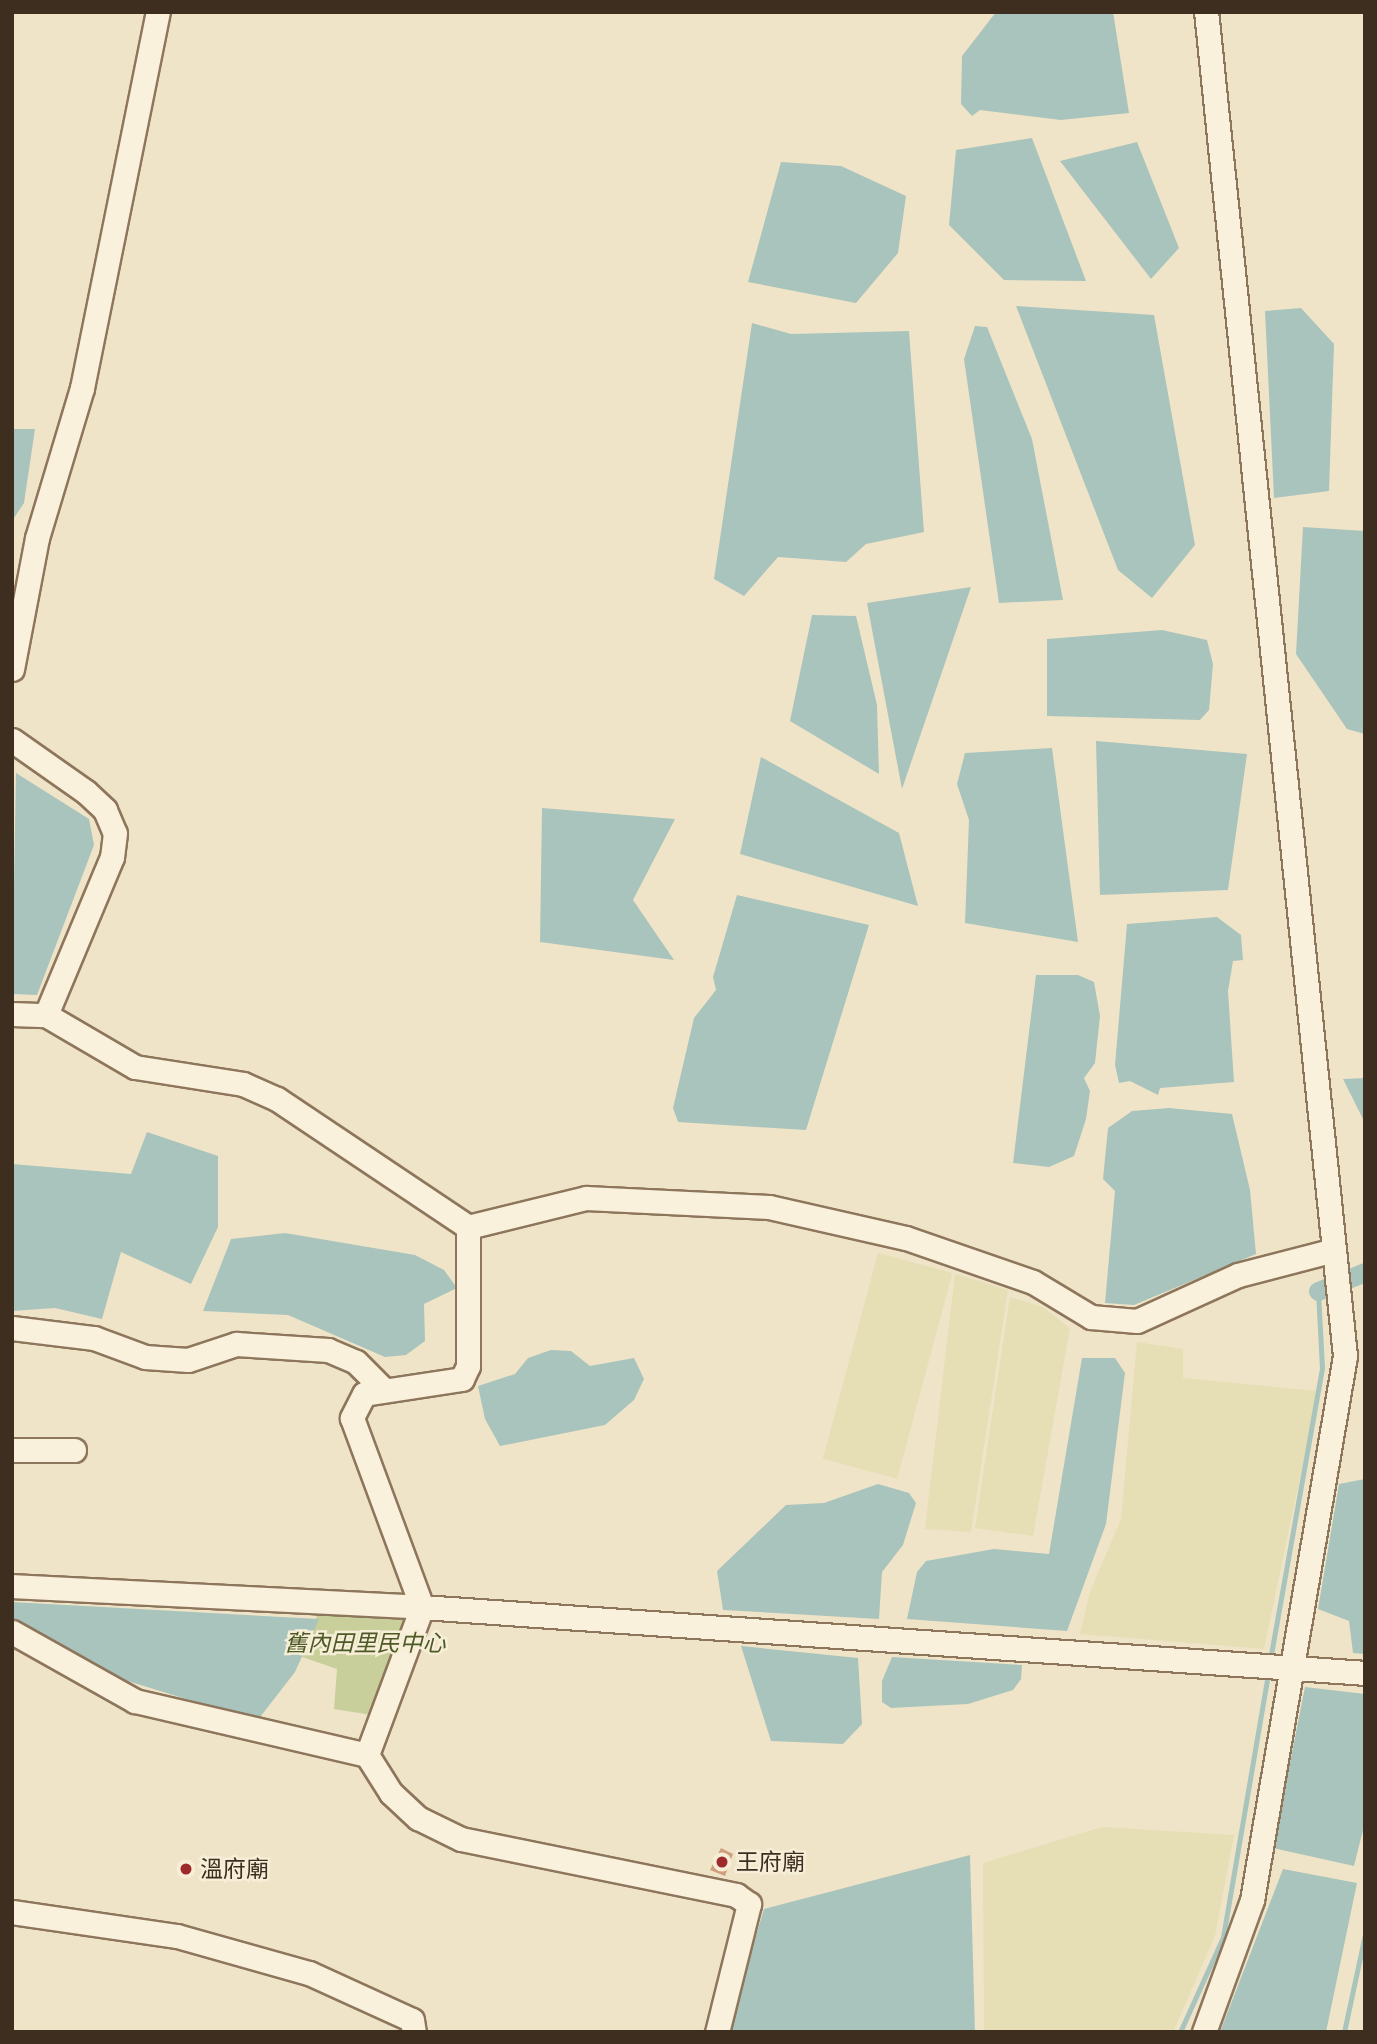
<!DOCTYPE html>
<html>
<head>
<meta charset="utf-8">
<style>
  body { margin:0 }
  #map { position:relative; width:1377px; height:2044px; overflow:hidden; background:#f0e4c8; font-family:"Zilla Slab","Noto Sans TC",serif }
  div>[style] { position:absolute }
  .farmland>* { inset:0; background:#e6deb5; transform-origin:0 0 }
  .green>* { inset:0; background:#c9cf9b }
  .water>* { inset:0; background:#a9c4bc }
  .stream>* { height:5px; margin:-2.5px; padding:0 2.5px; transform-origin:2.5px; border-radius:2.5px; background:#a9c4bc }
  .canal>* { height:19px; margin:-9.5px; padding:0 9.5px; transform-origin:9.5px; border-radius:9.5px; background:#a9c4bc }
  .building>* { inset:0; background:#cf9f7d }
  .roads { filter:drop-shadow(2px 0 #8d765c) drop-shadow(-2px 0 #8d765c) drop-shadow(0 2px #8d765c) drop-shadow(0 -2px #8d765c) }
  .minor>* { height:23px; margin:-11.5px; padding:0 11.5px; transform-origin:11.5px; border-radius:11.5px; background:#faf1dc }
  .dots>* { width:19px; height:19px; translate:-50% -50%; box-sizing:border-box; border:4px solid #f7eed8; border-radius:50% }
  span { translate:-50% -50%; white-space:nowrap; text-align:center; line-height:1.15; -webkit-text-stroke:5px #f7eed8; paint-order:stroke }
  .park-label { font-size:23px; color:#4d5a26; font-style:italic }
  .poi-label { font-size:23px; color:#3d2e20 }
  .left { translate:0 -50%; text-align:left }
  .frame { position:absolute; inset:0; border:14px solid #3d2e20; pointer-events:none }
</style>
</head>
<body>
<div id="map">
  <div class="farmland">
    <i style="left:878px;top:1253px;width:77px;height:213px;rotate:15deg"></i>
    <i style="clip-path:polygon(955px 1274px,1008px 1290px,971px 1532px,925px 1529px)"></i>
    <i style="clip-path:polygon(1010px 1297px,1043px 1307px,1070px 1328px,1033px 1536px,975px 1528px)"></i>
    <i style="clip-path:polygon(1137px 1342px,1183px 1349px,1183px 1378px,1318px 1391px,1264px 1649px,1080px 1634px,1090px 1592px,1121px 1519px)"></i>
    <i style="clip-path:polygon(1102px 1827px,1234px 1835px,1215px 1936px,1173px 2032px,984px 2032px,983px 1863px)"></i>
  </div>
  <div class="green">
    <i style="clip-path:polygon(322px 1602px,422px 1607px,378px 1716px,334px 1709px,337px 1669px,302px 1657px)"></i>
  </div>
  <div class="water">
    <i style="clip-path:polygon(996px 12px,1113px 12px,1129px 113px,1061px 120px,980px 110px,972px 116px,961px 104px,962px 56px)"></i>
    <i style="clip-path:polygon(1032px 138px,1086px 281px,1004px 280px,949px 225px,956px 150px)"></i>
    <i style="clip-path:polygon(1137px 142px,1179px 248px,1151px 279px,1060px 161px)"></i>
    <i style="clip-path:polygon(781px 162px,841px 166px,906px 196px,898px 253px,856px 303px,748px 282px)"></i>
    <i style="clip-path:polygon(1016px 306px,1154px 315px,1195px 545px,1152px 598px,1118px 570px)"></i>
    <i style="clip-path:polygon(1301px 308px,1334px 344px,1329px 491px,1274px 498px,1265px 311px)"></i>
    <i style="clip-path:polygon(752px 323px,791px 334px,909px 331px,924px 532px,866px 544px,846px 562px,778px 557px,744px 596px,714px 579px)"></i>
    <i style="clip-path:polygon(975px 326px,987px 327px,1032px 439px,1063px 600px,999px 603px,964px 359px)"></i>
    <i style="clip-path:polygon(12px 429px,35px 429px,24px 503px,12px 521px)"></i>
    <i style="clip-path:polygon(1303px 527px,1365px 531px,1365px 734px,1347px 729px,1296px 654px)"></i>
    <i style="clip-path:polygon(971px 587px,902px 789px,867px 603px)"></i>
    <i style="clip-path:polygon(812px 615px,856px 616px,877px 705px,879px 774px,790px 721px)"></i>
    <i style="clip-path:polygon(1162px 630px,1207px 640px,1213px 664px,1209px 710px,1200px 720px,1047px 716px,1047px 639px)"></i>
    <i style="clip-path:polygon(1096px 741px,1247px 754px,1228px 890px,1100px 895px)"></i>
    <i style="clip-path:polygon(1052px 748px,1078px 942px,965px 923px,969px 820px,957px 784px,965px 753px)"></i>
    <i style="clip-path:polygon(761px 757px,899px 833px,918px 906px,740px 854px)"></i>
    <i style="clip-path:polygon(16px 773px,89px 819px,94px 845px,37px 995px,12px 994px)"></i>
    <i style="clip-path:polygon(542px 808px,675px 819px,633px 900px,674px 960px,540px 942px)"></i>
    <i style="clip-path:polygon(737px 895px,869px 925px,806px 1130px,678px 1122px,673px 1108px,694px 1018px,716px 990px,713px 977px)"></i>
    <i style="clip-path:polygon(1217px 917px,1241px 935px,1243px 960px,1233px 961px,1228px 991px,1234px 1082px,1160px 1088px,1158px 1095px,1130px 1081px,1119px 1083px,1115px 1065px,1127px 924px)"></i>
    <i style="clip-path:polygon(1036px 975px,1078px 975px,1094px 982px,1100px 1016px,1095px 1063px,1084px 1078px,1090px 1091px,1086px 1119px,1074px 1156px,1049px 1167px,1013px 1163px)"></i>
    <i style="clip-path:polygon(1365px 1078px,1365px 1123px,1343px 1079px)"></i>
    <i style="clip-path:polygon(1169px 1108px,1232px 1114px,1250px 1190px,1256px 1254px,1134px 1305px,1105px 1303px,1115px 1191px,1103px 1179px,1108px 1128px,1132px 1111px)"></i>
    <i style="clip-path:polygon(147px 1132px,218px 1156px,218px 1227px,191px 1284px,121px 1252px,102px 1319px,55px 1308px,12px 1311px,12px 1164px,131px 1174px)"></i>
    <i style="clip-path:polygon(285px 1233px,415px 1255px,444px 1270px,457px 1288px,424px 1304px,425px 1341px,406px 1355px,385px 1357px,288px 1315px,203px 1311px,231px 1239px)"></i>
    <i style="clip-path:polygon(551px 1350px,571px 1351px,590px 1366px,634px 1358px,644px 1379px,634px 1400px,605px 1425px,500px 1446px,485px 1419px,478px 1386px,515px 1374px,528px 1358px)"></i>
    <i style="clip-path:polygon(1082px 1358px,1115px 1358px,1125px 1373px,1106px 1524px,1067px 1631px,907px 1619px,917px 1572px,926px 1561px,994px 1549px,1049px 1554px)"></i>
    <i style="clip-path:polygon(1365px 1479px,1365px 1654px,1353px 1653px,1349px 1621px,1318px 1609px,1339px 1484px)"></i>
    <i style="clip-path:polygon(878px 1484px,909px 1493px,916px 1503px,903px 1545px,882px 1572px,879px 1619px,723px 1610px,717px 1571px,786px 1505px,824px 1503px)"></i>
    <i style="clip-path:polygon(12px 1602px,319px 1619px,295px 1672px,257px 1721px,118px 1678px,12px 1617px)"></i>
    <i style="clip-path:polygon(741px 1646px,858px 1658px,862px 1724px,843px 1744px,771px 1741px)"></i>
    <i style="clip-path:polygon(892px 1657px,1022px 1665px,1021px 1679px,1013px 1690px,968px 1704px,891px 1708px,882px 1702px,882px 1681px)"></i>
    <i style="clip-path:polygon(1305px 1687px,1365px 1694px,1365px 1822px,1354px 1866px,1273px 1848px)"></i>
    <i style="clip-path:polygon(970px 1855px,975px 2032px,727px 2032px,764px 1909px)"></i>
    <i style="clip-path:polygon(1283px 1869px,1357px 1883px,1326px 2032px,1220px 2032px)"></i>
  </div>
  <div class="stream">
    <i style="left:1270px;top:1660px;width:297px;rotate:-79.9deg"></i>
    <i style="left:1322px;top:1368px;width:77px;rotate:-93deg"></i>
    <i style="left:1180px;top:2032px;width:104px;rotate:-65.6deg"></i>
    <i style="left:1223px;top:1937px;width:267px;rotate:-80.3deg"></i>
    <i style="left:1344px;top:2032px;width:100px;rotate:-77.9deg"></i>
  </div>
  <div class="canal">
    <i style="left:1318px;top:1291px;width:51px;rotate:-22deg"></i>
  </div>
  <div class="building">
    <i style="clip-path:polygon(721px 1848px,733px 1854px,725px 1876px,710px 1870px)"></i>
  </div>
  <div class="roads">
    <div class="minor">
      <i style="left:12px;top:669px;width:133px;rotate:-79.2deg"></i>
      <i style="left:37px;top:538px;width:157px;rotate:-73.3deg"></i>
      <i style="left:82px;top:388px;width:384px;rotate:-78.6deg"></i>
      <i style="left:12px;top:740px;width:90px;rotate:35.1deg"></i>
      <i style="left:86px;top:792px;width:26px;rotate:43deg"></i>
      <i style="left:105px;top:810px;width:25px;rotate:67deg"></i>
      <i style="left:115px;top:833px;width:24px;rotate:97deg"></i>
      <i style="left:112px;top:857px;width:171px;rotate:112.7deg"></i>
      <i style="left:12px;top:1014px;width:34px;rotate:2deg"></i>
      <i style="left:46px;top:1015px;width:103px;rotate:30.3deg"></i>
      <i style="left:135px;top:1067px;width:109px;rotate:8.9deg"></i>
      <i style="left:243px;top:1084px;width:37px;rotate:24deg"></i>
      <i style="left:277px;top:1099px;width:230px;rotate:33.8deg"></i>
      <i style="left:468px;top:1227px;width:122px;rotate:-13.8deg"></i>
      <i style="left:586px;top:1198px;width:183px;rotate:2.8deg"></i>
      <i style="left:769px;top:1207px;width:140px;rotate:12.8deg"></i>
      <i style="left:906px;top:1238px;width:134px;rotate:19.1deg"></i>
      <i style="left:1033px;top:1282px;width:68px;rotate:31.1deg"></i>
      <i style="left:1091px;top:1317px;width:46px;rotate:5deg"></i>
      <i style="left:1137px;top:1321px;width:111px;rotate:-24.5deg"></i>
      <i style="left:1238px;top:1275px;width:95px;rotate:-14.6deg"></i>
      <i style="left:468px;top:1227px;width:139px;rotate:90deg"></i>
      <i style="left:468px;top:1366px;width:14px;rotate:115deg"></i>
      <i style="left:462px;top:1379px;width:99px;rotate:171.3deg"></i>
      <i style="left:364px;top:1394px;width:27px;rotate:117deg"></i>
      <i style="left:352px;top:1418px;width:202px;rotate:69.7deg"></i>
      <i style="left:422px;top:1607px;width:158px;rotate:110.4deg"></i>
      <i style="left:367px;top:1755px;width:45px;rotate:57.7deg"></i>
      <i style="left:391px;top:1793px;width:37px;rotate:43deg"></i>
      <i style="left:418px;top:1818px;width:48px;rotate:26deg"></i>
      <i style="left:461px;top:1839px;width:281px;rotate:11.5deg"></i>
      <i style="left:736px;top:1895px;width:16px;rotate:35deg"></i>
      <i style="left:749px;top:1904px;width:132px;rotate:104deg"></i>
      <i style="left:12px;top:1328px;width:83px;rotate:7deg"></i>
      <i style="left:94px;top:1338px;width:54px;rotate:20.4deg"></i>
      <i style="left:145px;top:1357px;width:43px;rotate:4deg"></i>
      <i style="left:188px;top:1360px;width:51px;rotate:-18.4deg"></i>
      <i style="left:236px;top:1344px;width:92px;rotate:3.7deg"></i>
      <i style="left:328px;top:1350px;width:30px;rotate:23deg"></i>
      <i style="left:356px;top:1362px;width:38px;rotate:45deg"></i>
      <i style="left:12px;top:1450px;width:62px"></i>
      <i style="left:12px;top:1586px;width:411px;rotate:2.9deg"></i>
      <i style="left:422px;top:1607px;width:945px;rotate:4deg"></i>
      <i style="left:12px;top:1632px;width:141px;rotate:29.3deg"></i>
      <i style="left:135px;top:1701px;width:238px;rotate:13.1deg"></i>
      <i style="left:12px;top:1912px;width:167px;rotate:8.3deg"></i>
      <i style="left:177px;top:1936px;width:137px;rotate:15.7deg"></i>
      <i style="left:309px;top:1973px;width:113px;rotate:24.5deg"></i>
      <i style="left:412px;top:2020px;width:12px;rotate:81deg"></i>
      <i style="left:1204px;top:2032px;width:140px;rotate:-70deg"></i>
      <i style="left:1252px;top:1900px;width:552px;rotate:-80.3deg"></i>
      <i style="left:1345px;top:1356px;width:1351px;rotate:-95.9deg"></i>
    </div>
  </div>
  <div class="dots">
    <i style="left:722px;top:1862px;background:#9e2a2b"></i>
    <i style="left:186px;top:1869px;background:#9e2a2b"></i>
  </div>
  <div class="park-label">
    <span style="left:365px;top:1643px">舊內田里民中心</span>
  </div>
  <div class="poi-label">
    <span class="left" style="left:736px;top:1862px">王府廟</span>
    <span class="left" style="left:200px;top:1869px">溫府廟</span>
  </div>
  <div class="frame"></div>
</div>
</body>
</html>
